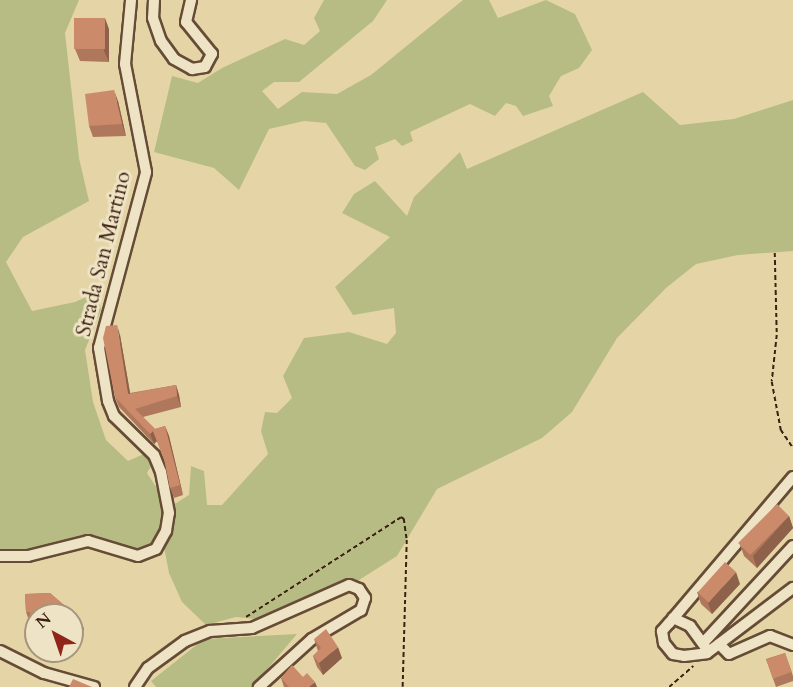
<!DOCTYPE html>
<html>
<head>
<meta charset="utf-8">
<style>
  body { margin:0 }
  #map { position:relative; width:793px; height:687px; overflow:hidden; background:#e5d5a6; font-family:Cardo,serif }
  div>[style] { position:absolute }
  .green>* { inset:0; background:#b7bc84 }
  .path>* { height:1.5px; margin-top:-0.75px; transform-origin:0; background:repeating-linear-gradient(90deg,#3b1f11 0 4.5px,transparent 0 7.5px) }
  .roads { filter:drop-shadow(2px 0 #664c36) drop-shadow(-2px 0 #664c36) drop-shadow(0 2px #664c36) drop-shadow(0 -2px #664c36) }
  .minor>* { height:10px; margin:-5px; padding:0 5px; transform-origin:5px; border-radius:5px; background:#eee4c5 }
  .wall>* { inset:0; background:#af775b }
  .shaded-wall>* { inset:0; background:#8e614a }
  .building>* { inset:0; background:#cb8a6a; transform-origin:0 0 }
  span { translate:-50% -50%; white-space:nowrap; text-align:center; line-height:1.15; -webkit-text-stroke:6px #eee4c5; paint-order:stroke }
  .street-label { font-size:21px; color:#3b1f11 }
  .north { position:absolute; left:24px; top:603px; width:60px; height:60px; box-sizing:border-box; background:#eee4c5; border:2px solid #a6957d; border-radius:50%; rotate:320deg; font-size:16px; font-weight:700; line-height:24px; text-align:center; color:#3b1f11 }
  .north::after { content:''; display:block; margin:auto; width:21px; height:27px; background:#8f2418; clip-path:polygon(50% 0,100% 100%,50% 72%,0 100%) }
</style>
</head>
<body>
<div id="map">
  <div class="green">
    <i style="clip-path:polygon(0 0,79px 0,65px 33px,79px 158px,89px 201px,23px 237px,6px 262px,32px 311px,75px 302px,97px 292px,101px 310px,85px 350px,93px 402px,106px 440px,128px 461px,146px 453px,153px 463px,147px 473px,162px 496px,165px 516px,157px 543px,136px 552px,97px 536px,27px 550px,0 550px)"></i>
    <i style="clip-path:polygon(324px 0,387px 0,373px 21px,299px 82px,274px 82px,262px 91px,278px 109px,302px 92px,337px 94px,371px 75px,463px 0,489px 0,498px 18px,546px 0,575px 14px,592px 50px,579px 68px,561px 76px,549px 96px,553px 106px,523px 116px,516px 106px,506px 103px,495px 116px,470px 104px,410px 132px,413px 141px,402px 146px,395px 139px,375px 147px,379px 159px,365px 170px,355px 166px,326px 123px,304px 121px,269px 129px,239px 190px,214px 168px,154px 152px,172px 76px,198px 83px,222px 68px,285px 39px,304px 45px,320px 31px,314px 18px)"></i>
    <i style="clip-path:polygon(643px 92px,680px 125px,734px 119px,793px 100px,793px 251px,738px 255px,696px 264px,666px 288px,617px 338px,572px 412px,542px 438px,437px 489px,397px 556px,359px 580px,257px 619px,236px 617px,206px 625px,182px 602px,169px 573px,164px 547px,173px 505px,189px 495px,191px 466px,204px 471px,207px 505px,222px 505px,268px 454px,261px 431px,265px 412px,277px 413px,292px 398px,283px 376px,304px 338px,349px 332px,387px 344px,396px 333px,394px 308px,353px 315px,335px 287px,390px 237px,342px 213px,354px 194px,375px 181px,407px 216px,414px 197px,460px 152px,467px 169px)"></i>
    <i style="clip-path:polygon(297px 634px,252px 687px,156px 687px,151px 681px,204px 639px)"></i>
  </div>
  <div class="path">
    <i style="left:775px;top:253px;width:82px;rotate:88.6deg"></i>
    <i style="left:777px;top:335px;width:47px;rotate:96.1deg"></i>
    <i style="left:772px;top:382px;width:49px;rotate:79.4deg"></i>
    <i style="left:781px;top:430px;width:22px;rotate:56deg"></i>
    <i style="left:246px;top:617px;width:184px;rotate:-32.8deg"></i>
    <i style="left:401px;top:517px;width:4px;rotate:34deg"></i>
    <i style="left:404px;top:519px;width:21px;rotate:82deg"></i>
    <i style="left:407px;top:540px;width:147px;rotate:91.6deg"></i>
    <i style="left:669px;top:687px;width:32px;rotate:-41deg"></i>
  </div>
  <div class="roads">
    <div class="minor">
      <i style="left:154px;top:0;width:18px;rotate:93deg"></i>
      <i style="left:153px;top:18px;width:24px;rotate:71deg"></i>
      <i style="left:161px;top:41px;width:22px;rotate:54deg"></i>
      <i style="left:174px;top:59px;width:21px;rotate:29deg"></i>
      <i style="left:192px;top:69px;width:13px;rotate:-9deg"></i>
      <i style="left:205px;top:67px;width:15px;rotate:-62deg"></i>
      <i style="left:212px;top:54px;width:41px;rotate:-129.1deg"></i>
      <i style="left:186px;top:22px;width:23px;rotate:-77deg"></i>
      <i style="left:793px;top:477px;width:192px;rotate:130.3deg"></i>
      <i style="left:669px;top:623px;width:11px;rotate:131deg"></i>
      <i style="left:662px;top:631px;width:12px;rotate:81deg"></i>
      <i style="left:664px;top:643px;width:14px;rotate:51deg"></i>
      <i style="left:673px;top:654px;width:11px;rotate:10deg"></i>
      <i style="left:684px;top:656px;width:23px;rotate:-7deg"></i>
      <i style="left:707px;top:653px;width:108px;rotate:-37.1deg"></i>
      <i style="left:0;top:556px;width:28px"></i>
      <i style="left:28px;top:556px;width:62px;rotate:-14deg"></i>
      <i style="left:88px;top:541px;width:52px;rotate:16.7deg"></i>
      <i style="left:138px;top:556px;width:19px;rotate:-21deg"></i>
      <i style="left:156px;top:549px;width:21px;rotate:-61deg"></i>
      <i style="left:166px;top:531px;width:18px;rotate:-81deg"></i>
      <i style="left:169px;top:513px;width:42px;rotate:-101deg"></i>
      <i style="left:161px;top:472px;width:18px;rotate:-112deg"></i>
      <i style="left:154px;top:455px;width:56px;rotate:-135.7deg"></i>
      <i style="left:114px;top:416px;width:16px;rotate:-112deg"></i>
      <i style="left:108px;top:401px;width:54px;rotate:-99.6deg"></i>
      <i style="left:99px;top:348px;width:182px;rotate:-75deg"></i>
      <i style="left:146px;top:172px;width:110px;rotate:-101deg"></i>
      <i style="left:125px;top:64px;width:64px;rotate:-84.6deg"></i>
      <i style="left:673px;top:618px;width:19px;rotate:25deg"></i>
      <i style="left:690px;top:626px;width:26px;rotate:54deg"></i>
      <i style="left:704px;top:642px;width:131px;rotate:-47.2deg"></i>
      <i style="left:719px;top:644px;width:14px;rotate:45deg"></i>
      <i style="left:729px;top:654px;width:45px;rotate:-23.7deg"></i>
      <i style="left:770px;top:636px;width:25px;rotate:21deg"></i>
      <i style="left:0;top:651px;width:49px;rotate:26.6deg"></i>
      <i style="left:44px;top:673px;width:52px;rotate:15.6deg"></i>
      <i style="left:135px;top:687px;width:23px;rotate:-56deg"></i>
      <i style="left:148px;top:668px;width:46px;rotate:-36.1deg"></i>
      <i style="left:185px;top:641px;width:27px;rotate:-22deg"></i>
      <i style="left:210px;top:631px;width:42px;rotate:-4.1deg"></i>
      <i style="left:252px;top:628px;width:106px;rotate:-23.9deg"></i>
      <i style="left:349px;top:585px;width:11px;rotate:22deg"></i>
      <i style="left:359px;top:589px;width:11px;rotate:56deg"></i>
      <i style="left:365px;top:598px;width:13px;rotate:108deg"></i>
      <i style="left:361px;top:610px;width:57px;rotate:149.4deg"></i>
      <i style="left:312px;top:639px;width:72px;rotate:137.8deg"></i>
    </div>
  </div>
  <div class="wall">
    <i style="clip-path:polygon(109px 29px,109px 62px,80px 61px,75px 49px)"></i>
    <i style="clip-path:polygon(118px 101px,126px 136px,93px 137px,89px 126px)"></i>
    <i style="clip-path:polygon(120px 335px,130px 393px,176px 385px,179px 395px,181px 407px,143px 417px,155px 429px,165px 426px,169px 436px,183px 495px,174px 498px,170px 488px,165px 461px,157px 441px,154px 444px,119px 407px,115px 397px)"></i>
    <i style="clip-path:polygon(789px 516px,793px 528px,757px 568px,744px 556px,740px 545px)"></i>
    <i style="clip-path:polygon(740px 584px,712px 614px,701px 604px,697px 592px)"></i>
    <i style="clip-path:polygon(50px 593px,79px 618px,84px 629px,72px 641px,72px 615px,36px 615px,36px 630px,35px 629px,33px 623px,30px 623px,26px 612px,25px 594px)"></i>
    <i style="clip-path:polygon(314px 639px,342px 658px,323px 675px,317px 667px,313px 656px,318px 651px)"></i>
    <i style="clip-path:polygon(785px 653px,793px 676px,793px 681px,776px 687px,766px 659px)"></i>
    <i style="clip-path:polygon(303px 677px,317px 687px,284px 687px,281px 678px)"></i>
  </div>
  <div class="shaded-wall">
    <i style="clip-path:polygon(105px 18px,109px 29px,109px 62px,104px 51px)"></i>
    <i style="clip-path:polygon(114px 90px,118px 101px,126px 136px,122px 124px)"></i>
    <i style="clip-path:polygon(117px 325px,120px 335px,132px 404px,128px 394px)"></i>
    <i style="clip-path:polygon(176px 385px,179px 395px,181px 407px,177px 396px)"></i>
    <i style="clip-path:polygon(165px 426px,169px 436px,183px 495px,180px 485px)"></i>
    <i style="clip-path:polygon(153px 431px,157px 441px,154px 444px,150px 434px)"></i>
    <i style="clip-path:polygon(789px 516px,793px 528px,757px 568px,753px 556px)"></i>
    <i style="clip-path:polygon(736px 572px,740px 584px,712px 614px,708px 603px)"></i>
    <i style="clip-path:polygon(79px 618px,84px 629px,72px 641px,72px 625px)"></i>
    <i style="clip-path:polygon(338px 647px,342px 658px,323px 675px,319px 663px)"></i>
    <i style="clip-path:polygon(315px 682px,317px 687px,309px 687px)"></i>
  </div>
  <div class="building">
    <i style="left:74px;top:18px;width:31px;height:31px"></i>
    <i style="clip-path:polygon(114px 90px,122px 124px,89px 126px,85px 94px)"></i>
    <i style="clip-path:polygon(117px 325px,128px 394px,176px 385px,177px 396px,135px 409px,155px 429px,165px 426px,180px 485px,170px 488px,164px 459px,153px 431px,150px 434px,115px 397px,103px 338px,106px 326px)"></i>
    <i style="left:777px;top:504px;width:17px;height:55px;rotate:45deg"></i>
    <i style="left:725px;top:562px;width:15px;height:41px;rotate:42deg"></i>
    <i style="clip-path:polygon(50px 593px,79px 618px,72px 625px,72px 615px,36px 615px,36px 619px,31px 618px,30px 612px,26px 612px,25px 594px)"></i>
    <i style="clip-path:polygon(326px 629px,338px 647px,319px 663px,313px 656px,321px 648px,314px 639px)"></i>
    <i style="left:785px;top:653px;width:20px;height:20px;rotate:70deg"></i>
    <i style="clip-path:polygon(292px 665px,303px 677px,307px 673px,315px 682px,309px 687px,289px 687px,281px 678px)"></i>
    <i style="clip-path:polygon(73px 679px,92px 687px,69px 687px)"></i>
  </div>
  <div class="street-label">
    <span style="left:104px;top:254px;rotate:-76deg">Strada San Martino</span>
  </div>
  <div class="north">N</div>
</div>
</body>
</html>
